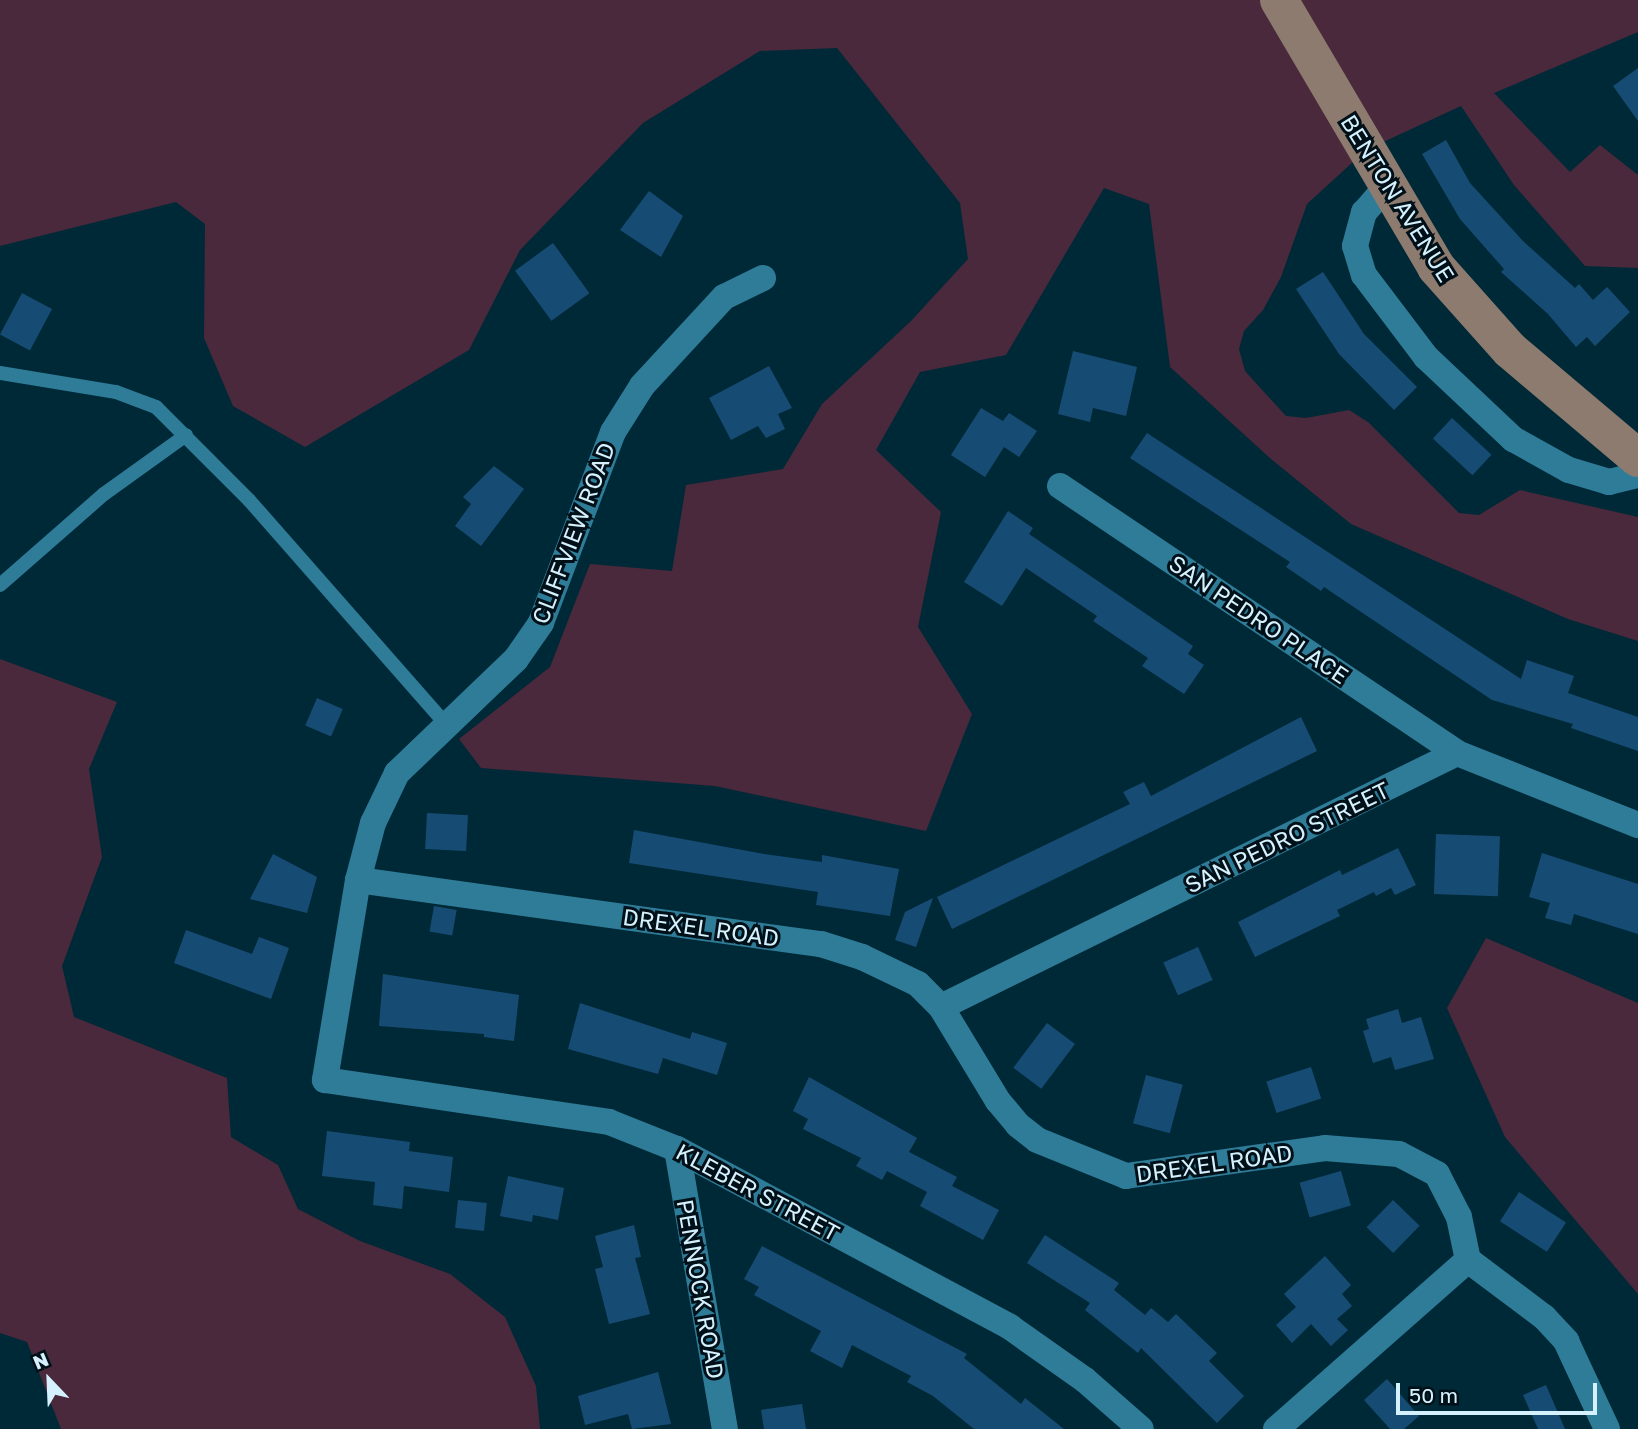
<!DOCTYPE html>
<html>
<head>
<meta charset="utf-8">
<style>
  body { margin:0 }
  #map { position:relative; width:1638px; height:1429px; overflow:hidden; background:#002937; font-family:"Golos Text",sans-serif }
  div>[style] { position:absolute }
  .green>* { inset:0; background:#49293b }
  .building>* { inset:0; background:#164c74; transform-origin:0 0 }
  .service>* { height:14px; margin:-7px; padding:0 7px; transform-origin:7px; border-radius:7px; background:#2f7c98 }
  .minor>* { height:26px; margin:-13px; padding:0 13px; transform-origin:13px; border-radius:13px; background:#2f7c98 }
  .primary>* { height:38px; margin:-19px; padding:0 19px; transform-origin:19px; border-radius:19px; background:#8d7b6f }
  span { translate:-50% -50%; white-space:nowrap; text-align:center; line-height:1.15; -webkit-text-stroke:6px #001018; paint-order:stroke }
  .street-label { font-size:23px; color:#d5f1fd }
  .north { position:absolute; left:14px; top:1345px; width:70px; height:70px; -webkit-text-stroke:5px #001018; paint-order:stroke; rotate:337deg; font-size:19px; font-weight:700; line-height:28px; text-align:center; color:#d5f1fd }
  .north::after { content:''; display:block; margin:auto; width:24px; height:32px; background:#d5f1fd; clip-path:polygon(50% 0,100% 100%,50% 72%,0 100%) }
  .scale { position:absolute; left:1396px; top:1383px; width:201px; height:32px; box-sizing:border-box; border:4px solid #d5f1fd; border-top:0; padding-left:9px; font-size:21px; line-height:24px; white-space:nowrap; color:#d5f1fd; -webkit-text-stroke:5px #001018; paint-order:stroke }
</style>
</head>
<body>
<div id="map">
  <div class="green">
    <i style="clip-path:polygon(0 0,1638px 0,1638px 32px,1494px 93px,1570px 172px,1600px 145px,1638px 175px,1638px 268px,1585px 266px,1514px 185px,1461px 106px,1366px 150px,1307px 204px,1281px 277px,1263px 310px,1244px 331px,1239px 349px,1245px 371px,1286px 416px,1306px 418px,1349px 410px,1368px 422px,1459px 513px,1479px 515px,1520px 490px,1638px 517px,1638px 641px,1568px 619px,1351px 524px,1271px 459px,1170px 367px,1149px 204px,1104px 188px,1006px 355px,920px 372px,876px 450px,941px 512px,918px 627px,972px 714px,926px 831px,715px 786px,481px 768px,459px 739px,550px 667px,590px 564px,672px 571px,686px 485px,783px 469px,822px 404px,911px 321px,968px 259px,960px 203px,837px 48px,760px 51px,643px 123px,520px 250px,469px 350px,305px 447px,233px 406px,204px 338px,205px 224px,176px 202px,0 246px)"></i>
    <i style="clip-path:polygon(0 659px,117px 702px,89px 769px,102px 857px,62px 966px,74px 1017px,227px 1078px,231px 1137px,278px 1165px,298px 1209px,360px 1241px,450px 1274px,505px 1317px,536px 1386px,540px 1429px,61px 1429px,27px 1342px,0 1333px)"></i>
    <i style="clip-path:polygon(1486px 938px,1638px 1003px,1638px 1294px,1505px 1137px,1447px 1008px)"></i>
  </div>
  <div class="building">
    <i style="clip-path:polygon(1638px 68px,1638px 121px,1613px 86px)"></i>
    <i style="clip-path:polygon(1446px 140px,1470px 183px,1523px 241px,1575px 288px,1579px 284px,1593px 300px,1607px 287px,1630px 312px,1595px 346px,1587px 337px,1576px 347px,1548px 314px,1501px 272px,1504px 269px,1460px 219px,1422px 154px)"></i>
    <i style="clip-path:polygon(649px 191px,683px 216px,661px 257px,620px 230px)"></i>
    <i style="left:553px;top:243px;width:62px;height:47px;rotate:54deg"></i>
    <i style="clip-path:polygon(1323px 272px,1364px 334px,1417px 387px,1394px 410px,1339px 354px,1296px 289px)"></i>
    <i style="left:22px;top:293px;width:34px;height:47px;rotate:28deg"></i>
    <i style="clip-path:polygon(1073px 351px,1137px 367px,1126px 416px,1093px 408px,1090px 422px,1058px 414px)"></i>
    <i style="clip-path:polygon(769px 366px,792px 408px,778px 414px,785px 429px,766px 438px,758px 426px,731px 440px,709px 398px)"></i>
    <i style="clip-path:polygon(981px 408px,1003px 421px,1009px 413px,1037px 431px,1019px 457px,1004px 447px,985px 477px,951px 455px)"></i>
    <i style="left:1452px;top:418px;width:54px;height:28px;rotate:43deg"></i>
    <i style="clip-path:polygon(1147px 433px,1521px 679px,1527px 660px,1574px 676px,1568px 693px,1638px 717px,1638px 751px,1571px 728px,1573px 724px,1492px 700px,1324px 587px,1321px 591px,1286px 567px,1290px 562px,1130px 458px)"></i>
    <i style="clip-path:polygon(494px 466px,524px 489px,481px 546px,455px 526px,471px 504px,463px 497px)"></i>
    <i style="clip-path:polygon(1008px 511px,1033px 528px,1029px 534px,1193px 646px,1188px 654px,1204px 665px,1184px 694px,1142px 666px,1148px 658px,1093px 621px,1097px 616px,1026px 568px,1002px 606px,964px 582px)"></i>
    <i style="left:317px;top:698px;width:28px;height:30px;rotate:23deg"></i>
    <i style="clip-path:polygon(1301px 717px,1317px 751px,952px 929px,937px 897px,1130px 804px,1123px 792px,1144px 782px,1151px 796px)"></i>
    <i style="left:427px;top:813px;width:41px;height:36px;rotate:3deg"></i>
    <i style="clip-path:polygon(634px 830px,764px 854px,822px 862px,822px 855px,899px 869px,890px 916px,816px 905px,818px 892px,629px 863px)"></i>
    <i style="left:1436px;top:834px;width:64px;height:60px;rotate:2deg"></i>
    <i style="clip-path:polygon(1398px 848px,1416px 885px,1395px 895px,1391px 888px,1376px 896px,1374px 892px,1337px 910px,1340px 916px,1255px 957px,1238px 922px,1340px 870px,1342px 875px)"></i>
    <i style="clip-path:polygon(1542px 853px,1638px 884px,1638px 934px,1574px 914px,1571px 925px,1545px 918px,1550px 903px,1529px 897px)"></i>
    <i style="clip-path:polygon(273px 854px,317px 877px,307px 913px,250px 899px)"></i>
    <i style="clip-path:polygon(933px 898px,916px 947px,895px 940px,905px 912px)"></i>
    <i style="left:434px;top:906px;width:23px;height:26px;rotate:10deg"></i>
    <i style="clip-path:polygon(186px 930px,252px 954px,259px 937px,289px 948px,271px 999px,174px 963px)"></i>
    <i style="left:1198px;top:947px;width:36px;height:38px;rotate:66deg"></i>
    <i style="clip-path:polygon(383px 974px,519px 995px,514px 1041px,484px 1037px,484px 1034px,379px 1026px)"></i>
    <i style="clip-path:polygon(580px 1003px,690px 1039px,692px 1032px,727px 1043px,717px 1075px,663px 1058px,658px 1074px,568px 1049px)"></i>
    <i style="clip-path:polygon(1398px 1009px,1402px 1023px,1421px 1017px,1434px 1059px,1395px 1070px,1391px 1057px,1373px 1063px,1363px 1031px,1369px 1029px,1366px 1019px)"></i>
    <i style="left:1047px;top:1023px;width:35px;height:56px;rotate:37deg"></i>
    <i style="left:1311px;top:1067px;width:33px;height:47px;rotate:72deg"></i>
    <i style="left:1146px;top:1075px;width:38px;height:50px;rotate:15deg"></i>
    <i style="clip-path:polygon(809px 1077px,917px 1138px,909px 1152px,957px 1177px,952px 1186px,999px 1210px,983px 1240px,920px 1206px,927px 1192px,887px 1171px,882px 1180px,856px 1166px,861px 1158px,803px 1129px,808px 1119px,793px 1111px)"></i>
    <i style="clip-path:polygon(327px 1131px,410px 1142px,409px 1151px,453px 1157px,449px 1192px,404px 1186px,402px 1209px,373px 1205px,375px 1182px,322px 1176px)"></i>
    <i style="left:1341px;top:1171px;width:36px;height:43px;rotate:74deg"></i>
    <i style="clip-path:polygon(508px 1176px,564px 1188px,558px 1220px,533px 1215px,532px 1222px,500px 1216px)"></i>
    <i style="left:1519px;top:1192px;width:56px;height:35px;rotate:33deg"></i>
    <i style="left:458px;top:1200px;width:29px;height:28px;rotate:6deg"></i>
    <i style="left:1393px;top:1200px;width:37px;height:38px;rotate:44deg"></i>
    <i style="clip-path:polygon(634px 1225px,641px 1257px,635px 1258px,650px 1314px,609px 1324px,595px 1269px,603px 1267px,595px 1236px)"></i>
    <i style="clip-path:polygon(1045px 1235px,1119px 1283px,1114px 1290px,1145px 1315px,1151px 1308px,1168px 1322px,1176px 1314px,1217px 1353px,1209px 1361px,1244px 1396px,1217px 1423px,1141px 1348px,1138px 1353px,1085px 1310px,1090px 1303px,1027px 1263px)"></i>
    <i style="clip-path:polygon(762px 1246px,967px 1354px,964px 1358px,1021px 1404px,1025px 1398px,1064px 1429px,974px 1429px,933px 1396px,907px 1382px,911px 1376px,852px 1345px,842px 1368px,810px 1351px,821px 1331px,754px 1295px,759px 1287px,744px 1279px)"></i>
    <i style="clip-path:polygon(1325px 1256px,1351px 1285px,1342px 1294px,1352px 1306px,1337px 1319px,1348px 1330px,1331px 1346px,1311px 1324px,1292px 1343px,1276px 1325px,1296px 1307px,1284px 1294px)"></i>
    <i style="clip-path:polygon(658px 1372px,671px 1424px,632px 1429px,628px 1414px,585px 1425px,578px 1396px)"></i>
    <i style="clip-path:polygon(1387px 1379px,1419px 1416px,1404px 1429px,1390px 1429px,1364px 1400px)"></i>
    <i style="clip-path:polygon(1546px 1385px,1565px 1429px,1538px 1429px,1523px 1395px)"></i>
    <i style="clip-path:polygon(802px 1404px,806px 1429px,764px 1429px,761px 1410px)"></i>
  </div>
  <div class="service">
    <i style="left:0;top:373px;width:118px;rotate:9.3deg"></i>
    <i style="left:116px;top:392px;width:43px;rotate:20.6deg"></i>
    <i style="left:156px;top:407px;width:132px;rotate:45deg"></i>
    <i style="left:249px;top:500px;width:298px;rotate:48.7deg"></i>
    <i style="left:0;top:585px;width:138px;rotate:-41.2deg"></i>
    <i style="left:104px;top:494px;width:101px;rotate:-35.7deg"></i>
  </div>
  <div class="minor">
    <i style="left:1387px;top:186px;width:35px;rotate:131deg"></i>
    <i style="left:1364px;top:212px;width:35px;rotate:105deg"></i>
    <i style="left:1355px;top:246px;width:30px;rotate:73deg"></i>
    <i style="left:1364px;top:275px;width:103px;rotate:52.9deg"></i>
    <i style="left:1426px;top:357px;width:120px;rotate:43.3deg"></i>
    <i style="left:1513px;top:439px;width:64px;rotate:29deg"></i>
    <i style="left:1569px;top:470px;width:42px;rotate:16.7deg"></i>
    <i style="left:1609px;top:482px;width:30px;rotate:-14deg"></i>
    <i style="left:763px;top:278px;width:43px;rotate:154deg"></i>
    <i style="left:724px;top:297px;width:121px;rotate:132.7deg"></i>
    <i style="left:642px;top:386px;width:54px;rotate:122.2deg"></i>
    <i style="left:613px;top:432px;width:204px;rotate:110.7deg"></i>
    <i style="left:541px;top:623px;width:44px;rotate:124.8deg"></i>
    <i style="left:516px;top:659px;width:165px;rotate:136.2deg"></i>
    <i style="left:397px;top:773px;width:55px;rotate:115.6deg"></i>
    <i style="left:373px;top:823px;width:59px;rotate:104.7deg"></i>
    <i style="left:358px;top:880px;width:203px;rotate:99.4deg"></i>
    <i style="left:325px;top:1080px;width:287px;rotate:8.4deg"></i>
    <i style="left:609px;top:1122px;width:73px;rotate:21.7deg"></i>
    <i style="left:677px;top:1149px;width:378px;rotate:28.1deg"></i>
    <i style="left:1010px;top:1327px;width:92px;rotate:35.2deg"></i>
    <i style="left:1085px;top:1380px;width:74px;rotate:41.2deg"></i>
    <i style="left:1060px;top:486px;width:478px;rotate:33.9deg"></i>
    <i style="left:358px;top:880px;width:467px;rotate:7.9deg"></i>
    <i style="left:821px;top:944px;width:43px;rotate:17.6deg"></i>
    <i style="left:862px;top:957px;width:62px;rotate:25.7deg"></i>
    <i style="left:918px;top:984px;width:33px;rotate:45deg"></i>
    <i style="left:941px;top:1007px;width:110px;rotate:58.8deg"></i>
    <i style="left:998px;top:1101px;width:31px;rotate:50deg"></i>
    <i style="left:1018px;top:1125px;width:24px;rotate:38deg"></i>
    <i style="left:1037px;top:1140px;width:96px;rotate:22deg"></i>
    <i style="left:1126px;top:1176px;width:201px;rotate:-8deg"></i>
    <i style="left:1325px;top:1148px;width:74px;rotate:4.6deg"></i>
    <i style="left:1399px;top:1154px;width:43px;rotate:27.8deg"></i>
    <i style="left:1437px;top:1174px;width:48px;rotate:62.9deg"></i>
    <i style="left:1459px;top:1217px;width:44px;rotate:78.2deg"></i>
    <i style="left:1468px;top:1260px;width:256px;rotate:138.6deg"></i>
    <i style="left:941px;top:1007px;width:575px;rotate:-26.21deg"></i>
    <i style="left:1457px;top:753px;width:195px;rotate:21.7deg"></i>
    <i style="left:677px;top:1149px;width:284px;rotate:80.3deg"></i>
    <i style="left:1468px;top:1260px;width:95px;rotate:36.9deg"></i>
    <i style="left:1544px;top:1317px;width:33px;rotate:47deg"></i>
    <i style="left:1566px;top:1341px;width:97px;rotate:65deg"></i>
  </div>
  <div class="primary">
    <i style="left:1279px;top:0;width:310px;rotate:59.5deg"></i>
    <i style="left:1436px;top:267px;width:111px;rotate:48.3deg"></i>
    <i style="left:1510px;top:350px;width:167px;rotate:40.2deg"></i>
  </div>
  <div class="street-label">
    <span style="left:1398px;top:198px;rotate:58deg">BENTON AVENUE</span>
    <span style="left:573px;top:533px;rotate:-69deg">CLIFFVIEW ROAD</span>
    <span style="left:1259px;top:619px;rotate:34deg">SAN PEDRO PLACE</span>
    <span style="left:1287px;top:837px;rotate:-26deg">SAN PEDRO STREET</span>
    <span style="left:701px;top:927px;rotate:8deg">DREXEL ROAD</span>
    <span style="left:1214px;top:1163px;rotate:-8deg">DREXEL ROAD</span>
    <span style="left:758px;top:1192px;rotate:28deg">KLEBER STREET</span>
    <span style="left:701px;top:1289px;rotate:80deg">PENNOCK ROAD</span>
  </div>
  <div class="north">N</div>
  <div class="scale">50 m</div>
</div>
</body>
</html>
